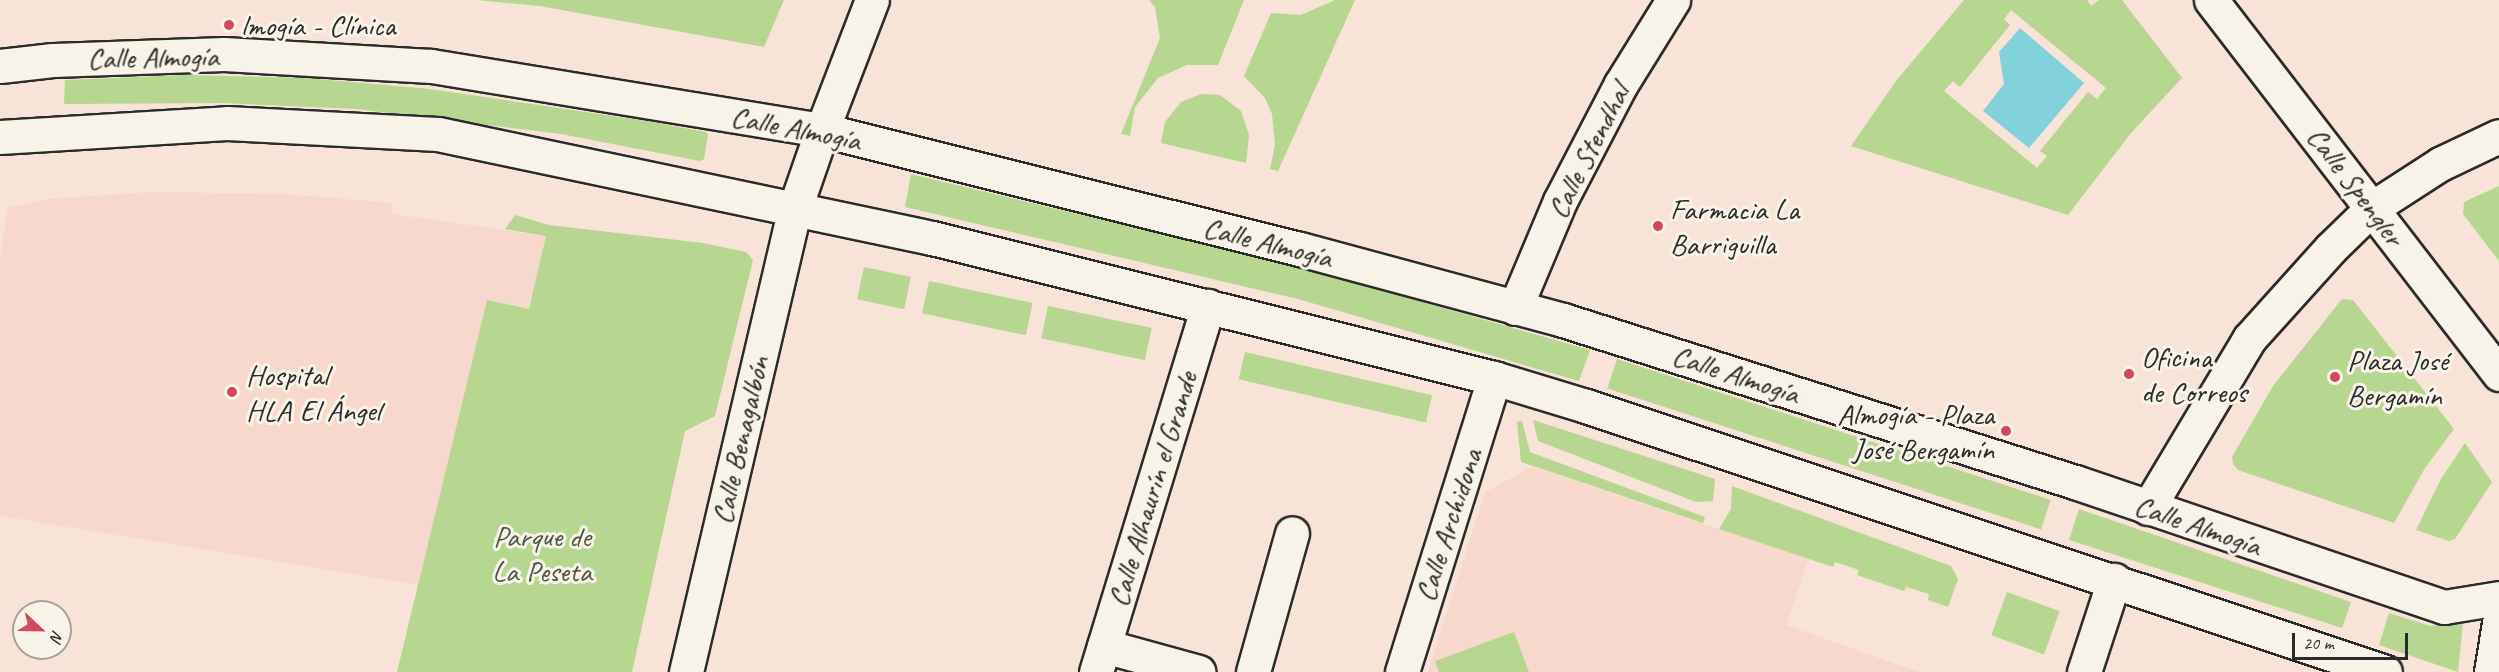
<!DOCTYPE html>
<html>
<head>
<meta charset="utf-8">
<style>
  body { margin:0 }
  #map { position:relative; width:2499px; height:672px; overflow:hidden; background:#f7e3d8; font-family:Caveat,sans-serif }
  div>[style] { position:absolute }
  .built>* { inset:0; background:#f7d8cd }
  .green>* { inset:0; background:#b7d68f; transform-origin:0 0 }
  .water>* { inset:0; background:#82d2db }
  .roads { filter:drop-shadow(2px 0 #2b2b2b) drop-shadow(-2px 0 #2b2b2b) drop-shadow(0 2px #2b2b2b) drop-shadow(0 -2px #2b2b2b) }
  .minor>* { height:33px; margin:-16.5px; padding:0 16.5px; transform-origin:16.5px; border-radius:16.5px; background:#f7f3e8 }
  .secondary>* { height:33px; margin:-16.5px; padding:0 16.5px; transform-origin:16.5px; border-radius:16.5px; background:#f7f3e8 }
  .dots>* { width:16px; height:16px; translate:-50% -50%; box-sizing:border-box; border:3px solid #f7f3e8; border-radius:50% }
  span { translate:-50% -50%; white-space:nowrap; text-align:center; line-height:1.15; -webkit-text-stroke:6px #f7f3e8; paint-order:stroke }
  .poi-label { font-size:30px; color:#2b2b2b }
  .left { translate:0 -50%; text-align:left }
  .right { translate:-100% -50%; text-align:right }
  .street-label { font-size:30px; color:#2b2b2b }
  .park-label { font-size:30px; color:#4e5644 }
  .north { position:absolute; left:12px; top:600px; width:60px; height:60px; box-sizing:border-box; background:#f7f3e8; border:2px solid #a5a39c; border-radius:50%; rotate:112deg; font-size:16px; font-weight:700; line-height:24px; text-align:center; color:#2b2b2b }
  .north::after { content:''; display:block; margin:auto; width:21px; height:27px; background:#d1495b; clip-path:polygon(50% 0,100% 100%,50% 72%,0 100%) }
  .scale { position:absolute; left:2292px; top:633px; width:116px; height:27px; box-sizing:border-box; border:3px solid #2b2b2b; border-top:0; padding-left:8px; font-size:18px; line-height:21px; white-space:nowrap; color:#2b2b2b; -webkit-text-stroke:4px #f7f3e8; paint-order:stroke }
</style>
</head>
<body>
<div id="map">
  <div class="built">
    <i style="clip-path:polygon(150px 192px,286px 194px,393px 203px,392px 214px,546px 236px,529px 310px,487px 300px,418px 585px,0 516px,0 257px,8px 208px,49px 199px)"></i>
    <i style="clip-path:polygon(1532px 467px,1809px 559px,1786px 625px,1919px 672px,1428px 672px,1485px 492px)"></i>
  </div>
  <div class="green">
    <i style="clip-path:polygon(477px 0,784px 0,764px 47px,540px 6px)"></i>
    <i style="clip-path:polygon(1149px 0,1244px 0,1218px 65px,1187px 65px,1158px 78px,1135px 107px,1130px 136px,1121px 134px,1160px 38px,1155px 7px)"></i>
    <i style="clip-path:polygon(1335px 0,1355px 0,1278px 171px,1270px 169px,1275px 145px,1272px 114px,1265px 98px,1244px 76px,1271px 13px,1301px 15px)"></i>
    <i style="clip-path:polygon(evenodd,1964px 0,2087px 0,2091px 6px,2099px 0,2122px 0,2182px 78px,2131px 133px,2068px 215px,1851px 146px,1896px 81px,1964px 0,2011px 10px,2106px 88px,2097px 99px,2088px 92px,2040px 151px,2047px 156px,2037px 168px,1944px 91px,1953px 81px,1960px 87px,2010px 25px,2004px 19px,2011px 10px)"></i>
    <i style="clip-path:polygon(184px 75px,307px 78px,430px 89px,646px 121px,706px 132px,708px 135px,704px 159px,700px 161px,561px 134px,356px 109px,223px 103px,64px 104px,65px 80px)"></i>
    <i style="clip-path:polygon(1201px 94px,1220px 95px,1241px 111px,1249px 135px,1246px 163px,1161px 143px,1165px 122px,1181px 102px)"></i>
    <i style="clip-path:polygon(911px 174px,1307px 269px,1590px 350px,1579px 381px,1298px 299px,905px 207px)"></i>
    <i style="clip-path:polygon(2499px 186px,2499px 261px,2463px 214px,2464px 202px)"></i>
    <i style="clip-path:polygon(515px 215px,549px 225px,703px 243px,746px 252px,753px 260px,715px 416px,685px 431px,632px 672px,397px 672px,487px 300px,529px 309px,546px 236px,505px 229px)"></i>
    <i style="left:864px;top:267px;width:48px;height:33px;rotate:12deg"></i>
    <i style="left:929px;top:281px;width:106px;height:33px;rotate:12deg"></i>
    <i style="clip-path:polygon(2342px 299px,2353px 300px,2454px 429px,2425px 468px,2394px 523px,2238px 470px,2233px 464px,2232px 457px,2273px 386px)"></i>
    <i style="left:1048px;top:306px;width:106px;height:33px;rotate:12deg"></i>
    <i style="left:1245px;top:352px;width:192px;height:28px;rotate:13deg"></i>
    <i style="left:1617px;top:359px;width:456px;height:31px;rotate:18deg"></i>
    <i style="clip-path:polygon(1533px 420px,1715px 479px,1713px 501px,1696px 502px,1538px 441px)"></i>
    <i style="clip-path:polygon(1522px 421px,1530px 452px,1705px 517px,1703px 523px,1521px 462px,1517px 422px)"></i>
    <i style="clip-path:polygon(2465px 443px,2492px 482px,2455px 539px,2449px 541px,2416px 530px,2441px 479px)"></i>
    <i style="clip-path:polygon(1732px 486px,1951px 566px,1958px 579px,1948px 607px,1928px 600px,1929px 594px,1906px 587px,1904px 591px,1857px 575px,1859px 570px,1835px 562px,1833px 567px,1719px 529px,1731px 509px)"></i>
    <i style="clip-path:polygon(2079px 509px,2351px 602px,2342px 628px,2069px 540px)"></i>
    <i style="left:2007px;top:592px;width:56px;height:46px;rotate:20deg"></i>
    <i style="clip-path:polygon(2389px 613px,2430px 626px,2463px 622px,2458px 672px,2379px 645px)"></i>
    <i style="clip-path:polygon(1514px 632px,1529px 672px,1439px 672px,1435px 661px)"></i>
  </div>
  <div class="water">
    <i style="clip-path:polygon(2020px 28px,2084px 83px,2029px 148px,1983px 111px,2004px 84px,1999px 52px)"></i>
  </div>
  <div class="roads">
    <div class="minor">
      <i style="left:2211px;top:0;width:472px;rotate:52.4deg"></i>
      <i style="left:822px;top:130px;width:139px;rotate:-69deg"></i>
      <i style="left:1515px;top:308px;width:116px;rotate:-67.2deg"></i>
      <i style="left:1560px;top:201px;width:132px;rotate:-62.5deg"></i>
      <i style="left:1621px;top:84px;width:99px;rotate:-58.2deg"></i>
      <i style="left:2148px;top:508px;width:197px;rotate:-59.1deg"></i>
      <i style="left:2249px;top:339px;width:122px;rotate:-48deg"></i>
      <i style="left:2331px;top:248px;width:57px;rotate:-44.3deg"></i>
      <i style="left:2372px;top:208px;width:81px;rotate:-32.9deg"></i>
      <i style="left:2440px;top:164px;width:65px;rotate:-25.4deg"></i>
      <i style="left:1104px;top:646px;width:98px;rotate:15.3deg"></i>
      <i style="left:686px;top:672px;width:477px;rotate:-76.8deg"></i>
      <i style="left:1096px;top:672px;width:383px;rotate:-73deg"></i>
      <i style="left:1253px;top:672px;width:144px;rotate:-74.3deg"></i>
      <i style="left:1402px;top:672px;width:308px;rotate:-72.6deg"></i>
      <i style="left:2084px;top:672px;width:97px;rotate:-71.9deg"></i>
    </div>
    <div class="secondary">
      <i style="left:0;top:66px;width:53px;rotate:-6.5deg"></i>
      <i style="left:53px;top:60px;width:171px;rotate:-2deg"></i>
      <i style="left:224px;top:54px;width:207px;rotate:3.3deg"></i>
      <i style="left:431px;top:66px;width:396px;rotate:9.3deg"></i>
      <i style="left:822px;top:130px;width:493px;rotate:14deg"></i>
      <i style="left:1300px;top:249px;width:272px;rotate:15.1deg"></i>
      <i style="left:1563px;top:320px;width:537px;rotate:17.56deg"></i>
      <i style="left:2075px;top:482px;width:390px;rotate:18.7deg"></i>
      <i style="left:2444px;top:607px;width:56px;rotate:-9.3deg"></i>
      <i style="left:0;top:137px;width:227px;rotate:-3.5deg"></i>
      <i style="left:227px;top:123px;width:211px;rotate:3deg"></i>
      <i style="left:438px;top:134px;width:505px;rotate:11.89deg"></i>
      <i style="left:932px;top:238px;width:579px;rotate:13.99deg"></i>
      <i style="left:1494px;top:378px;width:96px;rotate:16.9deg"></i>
      <i style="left:1586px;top:406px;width:842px;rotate:18.41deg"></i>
      <i style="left:795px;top:208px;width:83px;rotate:-70.9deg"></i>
      <i style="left:2491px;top:672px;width:50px;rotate:-80.7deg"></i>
    </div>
  </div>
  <div class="dots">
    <i style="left:229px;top:25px;background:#d1495b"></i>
    <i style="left:1658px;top:226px;background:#d1495b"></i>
    <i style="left:2129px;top:374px;background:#d1495b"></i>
    <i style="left:2335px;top:377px;background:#d1495b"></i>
    <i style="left:232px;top:392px;background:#d1495b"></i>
    <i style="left:2006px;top:431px;background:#d1495b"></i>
  </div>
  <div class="poi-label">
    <span class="left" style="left:241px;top:25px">lmogía - Clínica</span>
    <span class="left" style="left:1670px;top:226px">Farmacia La<br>Barriguilla</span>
    <span class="left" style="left:2141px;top:374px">Oficina<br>de Correos</span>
    <span class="left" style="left:2347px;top:377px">Plaza José<br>Bergamín</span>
    <span class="left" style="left:246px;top:392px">Hospital<br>HLA El Ángel</span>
    <span class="right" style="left:1994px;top:431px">Almogía - Plaza<br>José Bergamín</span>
  </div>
  <div class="street-label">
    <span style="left:153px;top:57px;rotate:-1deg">Calle Almogía</span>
    <span style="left:796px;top:128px;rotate:11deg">Calle Almogía</span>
    <span style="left:1588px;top:151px;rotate:-63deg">Calle Stendhal</span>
    <span style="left:2356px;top:186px;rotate:53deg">Calle Spengler</span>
    <span style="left:1268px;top:242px;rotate:14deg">Calle Almogía</span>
    <span style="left:1736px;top:374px;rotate:18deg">Calle Almogía</span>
    <span style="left:740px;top:440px;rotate:-77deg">Calle Benagalbón</span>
    <span style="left:1152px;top:489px;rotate:-73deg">Calle Alhaurín el Grande</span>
    <span style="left:1448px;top:525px;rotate:-72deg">Calle Archidona</span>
    <span style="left:2198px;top:525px;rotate:19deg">Calle Almogía</span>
  </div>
  <div class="park-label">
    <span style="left:542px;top:553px">Parque de<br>La Peseta</span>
  </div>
  <div class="north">N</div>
  <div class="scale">20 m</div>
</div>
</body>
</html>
